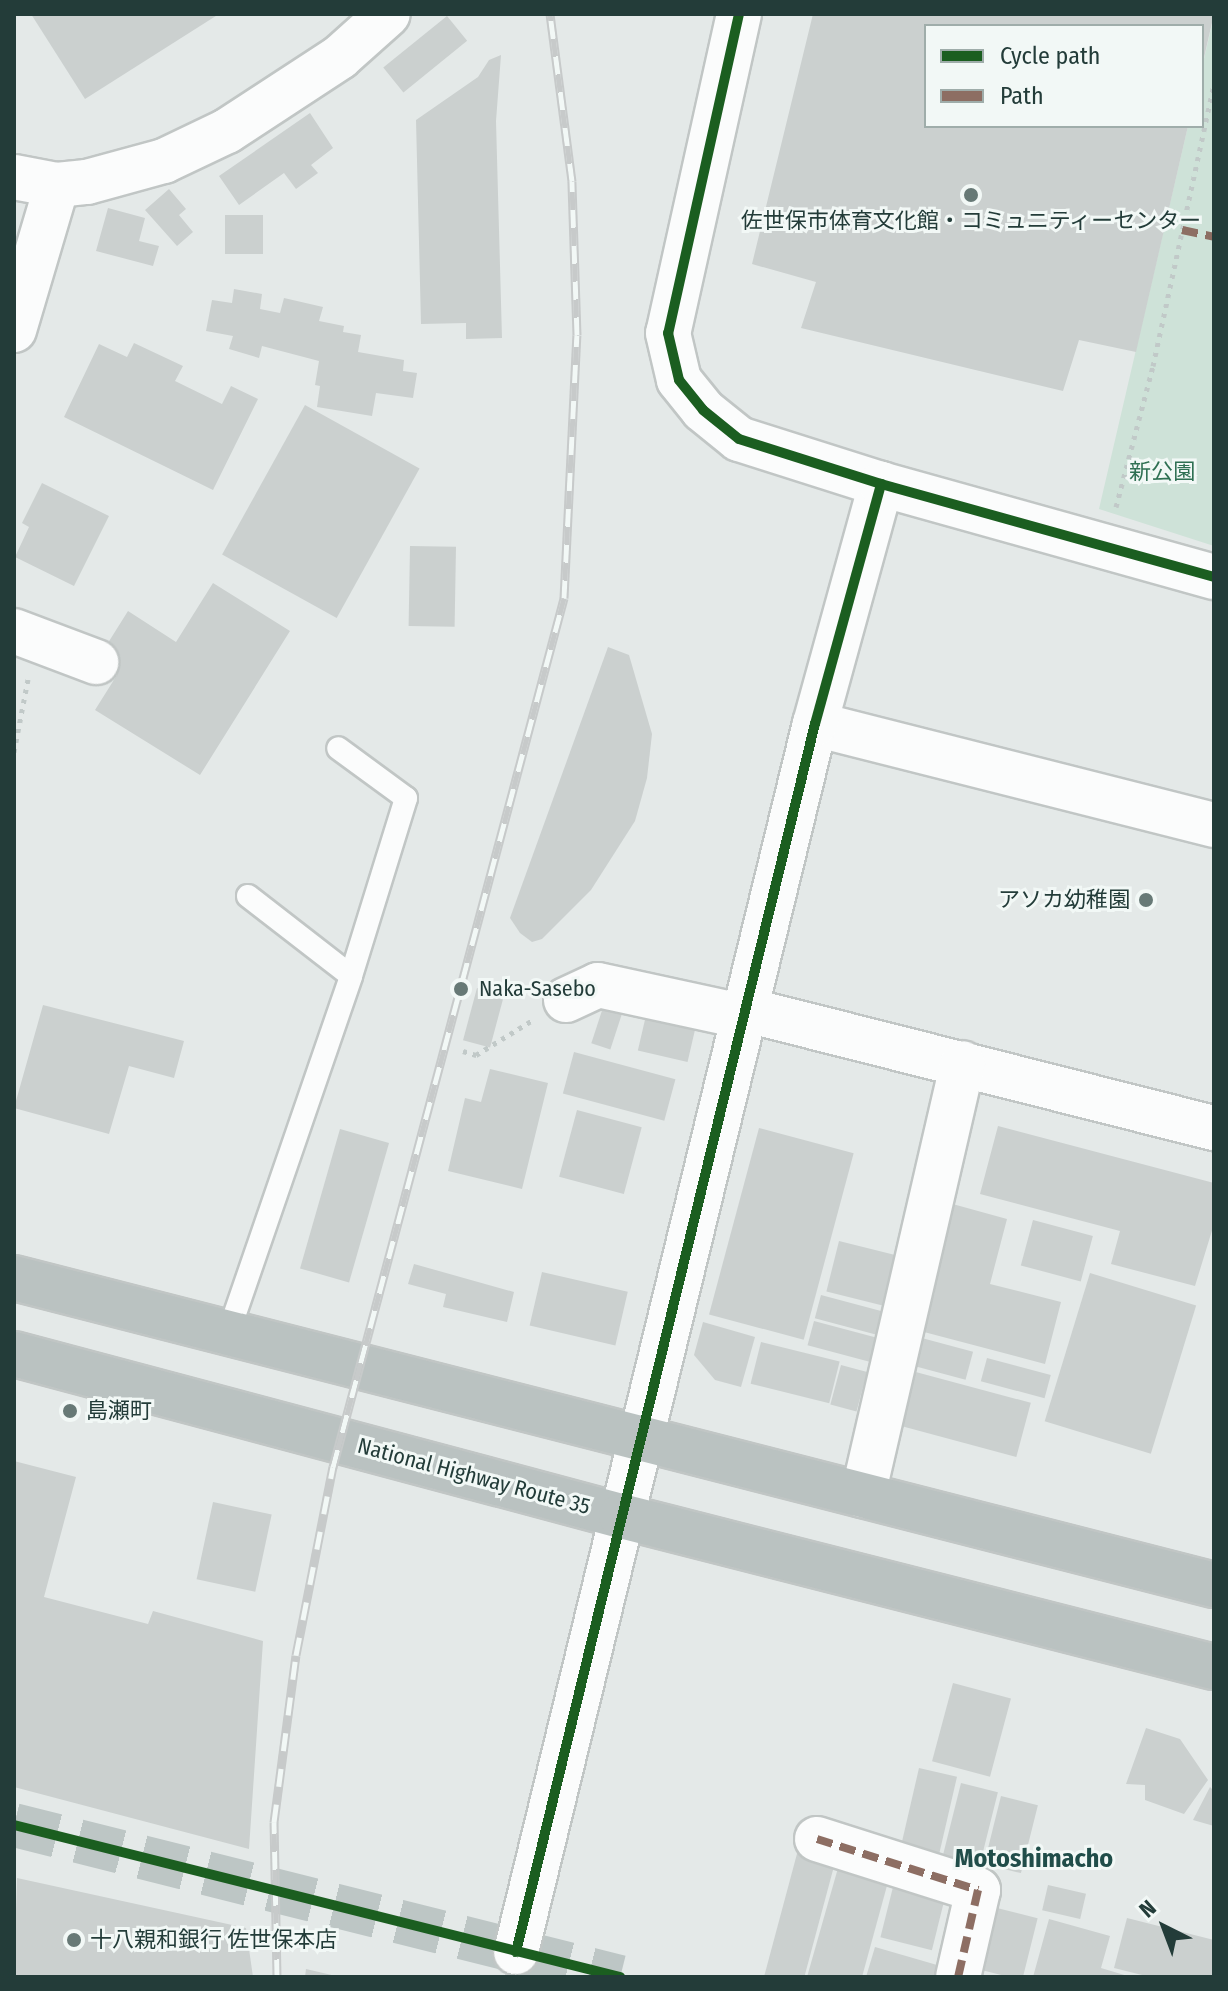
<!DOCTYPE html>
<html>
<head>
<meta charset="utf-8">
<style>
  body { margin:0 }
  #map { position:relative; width:1228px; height:1991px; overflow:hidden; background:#e4e9e8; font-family:"Fira Sans Condensed","Noto Sans JP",sans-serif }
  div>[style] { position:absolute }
  .green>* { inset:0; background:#cee2d8 }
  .building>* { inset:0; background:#cbd0cf; transform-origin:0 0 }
  .street-tunnel>* { height:44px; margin-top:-22px; transform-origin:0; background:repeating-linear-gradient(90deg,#bdc6c5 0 44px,transparent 0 66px) }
  .path>* { height:5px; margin-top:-2.5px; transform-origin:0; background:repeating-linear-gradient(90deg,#c1c9c8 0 4px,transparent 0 10px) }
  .roads { filter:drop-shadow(2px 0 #c1c6c5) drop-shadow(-2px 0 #c1c6c5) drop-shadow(0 2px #c1c6c5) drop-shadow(0 -2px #c1c6c5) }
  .lane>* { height:22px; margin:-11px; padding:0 11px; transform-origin:11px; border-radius:11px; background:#fbfcfc }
  .street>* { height:44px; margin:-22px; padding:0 22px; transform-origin:22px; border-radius:22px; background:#fbfcfc }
  .secondary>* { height:44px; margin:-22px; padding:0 22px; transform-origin:22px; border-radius:22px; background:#fbfcfc }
  .highway>* { height:44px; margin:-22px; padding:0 22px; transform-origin:22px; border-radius:22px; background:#bac2c1 }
  .rail>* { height:9px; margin-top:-4.5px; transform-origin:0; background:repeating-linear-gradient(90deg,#f2f8f6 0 18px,#c7caca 0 36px); box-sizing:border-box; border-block:2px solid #c7caca }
  .quiet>* { height:8px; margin-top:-4px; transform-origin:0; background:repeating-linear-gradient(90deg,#8d6e63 0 16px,transparent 0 24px) }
  .cycleway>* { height:10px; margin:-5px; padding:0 5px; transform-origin:5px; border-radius:5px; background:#1b5e20 }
  .dots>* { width:22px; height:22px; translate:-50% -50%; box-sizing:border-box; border:4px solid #f2f8f6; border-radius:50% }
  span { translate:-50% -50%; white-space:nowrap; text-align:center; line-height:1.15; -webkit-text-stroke:6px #f2f8f6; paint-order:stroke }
  .poi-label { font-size:22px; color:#233c39 }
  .right { translate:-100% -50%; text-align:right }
  .left { translate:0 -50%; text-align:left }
  .park-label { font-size:22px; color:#2f7053 }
  .street-label { font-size:22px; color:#233c39 }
  .quarter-label { font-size:26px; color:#204d49; font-weight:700 }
  .frame { position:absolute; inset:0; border:16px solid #233c39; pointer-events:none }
  .legend { position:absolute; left:924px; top:24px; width:280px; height:104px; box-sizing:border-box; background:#f2f8f6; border:2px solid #9fadaa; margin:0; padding:10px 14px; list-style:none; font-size:24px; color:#233c39 }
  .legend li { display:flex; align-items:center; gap:16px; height:40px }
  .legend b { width:40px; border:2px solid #9fadaa }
  .north { position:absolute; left:1124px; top:1887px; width:80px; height:80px; -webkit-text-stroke:6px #f2f8f6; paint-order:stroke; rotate:318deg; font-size:22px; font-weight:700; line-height:32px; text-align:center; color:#233c39 }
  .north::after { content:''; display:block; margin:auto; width:28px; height:36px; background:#233c39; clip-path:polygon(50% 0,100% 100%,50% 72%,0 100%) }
</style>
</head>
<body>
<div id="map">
  <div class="green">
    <i style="clip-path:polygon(1214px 16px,1214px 546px,1099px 509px,1188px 126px,1202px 126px,1202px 67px)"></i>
  </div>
  <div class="building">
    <i style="clip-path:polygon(31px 14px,219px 14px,85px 99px)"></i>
    <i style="clip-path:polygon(813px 14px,1214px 14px,1203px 62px,1202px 26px,926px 26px,926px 126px,1188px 126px,1136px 352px,1079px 340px,1063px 391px,801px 328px,816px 282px,752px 264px)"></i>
    <i style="left:447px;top:16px;width:32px;height:82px;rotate:51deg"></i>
    <i style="clip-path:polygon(501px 55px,496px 121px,502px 338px,466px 339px,466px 323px,421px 324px,416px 120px,478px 77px,489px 60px)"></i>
    <i style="clip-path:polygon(310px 113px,333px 148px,311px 165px,318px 173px,296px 189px,284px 173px,239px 205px,219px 176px)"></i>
    <i style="clip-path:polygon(169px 189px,186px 209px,179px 215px,193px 232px,177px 246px,145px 210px)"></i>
    <i style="clip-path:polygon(108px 208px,145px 218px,139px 241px,159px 246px,153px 266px,96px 251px)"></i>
    <i style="left:225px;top:215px;width:38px;height:39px"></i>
    <i style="clip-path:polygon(234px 289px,262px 294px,260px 309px,280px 313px,284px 298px,323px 307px,319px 321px,344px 326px,343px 332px,361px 335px,358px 352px,404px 360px,403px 371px,417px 373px,413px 398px,376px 393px,372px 416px,317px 407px,320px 386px,315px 385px,319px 361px,262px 346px,259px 358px,229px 349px,233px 336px,206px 331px,212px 300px,232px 303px)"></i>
    <i style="clip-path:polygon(134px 343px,183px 366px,175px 381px,222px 404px,231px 386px,258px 399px,213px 490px,64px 417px,99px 344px,127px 357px)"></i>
    <i style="left:305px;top:405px;width:131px;height:171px;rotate:29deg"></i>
    <i style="clip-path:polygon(42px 483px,109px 516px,74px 586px,15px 557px,29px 527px,22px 523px)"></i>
    <i style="left:410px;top:546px;width:46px;height:80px;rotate:1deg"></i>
    <i style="clip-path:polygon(213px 583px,290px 631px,200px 775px,95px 710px,117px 675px,96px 662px,128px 611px,176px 642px)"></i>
    <i style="clip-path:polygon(608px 647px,629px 655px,652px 734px,647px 778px,635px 821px,591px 890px,542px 939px,532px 942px,520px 933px,510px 918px)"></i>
    <i style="left:477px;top:988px;width:28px;height:54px;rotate:15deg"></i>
    <i style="left:608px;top:992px;width:20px;height:54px;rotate:18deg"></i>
    <i style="left:650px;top:998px;width:51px;height:54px;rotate:13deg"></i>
    <i style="clip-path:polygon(43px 1005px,184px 1041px,174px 1078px,129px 1066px,109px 1134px,14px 1108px)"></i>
    <i style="left:574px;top:1052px;width:105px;height:43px;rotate:15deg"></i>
    <i style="clip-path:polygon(490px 1069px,548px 1083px,522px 1189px,448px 1171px,465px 1098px,481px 1102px)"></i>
    <i style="left:577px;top:1110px;width:67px;height:69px;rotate:15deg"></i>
    <i style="clip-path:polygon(998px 1126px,1214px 1183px,1214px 1224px,1195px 1286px,1111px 1264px,1120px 1231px,980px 1194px)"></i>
    <i style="left:759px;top:1128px;width:98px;height:193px;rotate:15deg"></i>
    <i style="left:340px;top:1129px;width:51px;height:145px;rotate:16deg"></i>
    <i style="clip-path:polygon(949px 1203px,1007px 1219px,990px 1284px,1061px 1302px,1045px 1364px,924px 1332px,935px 1291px,926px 1288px)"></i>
    <i style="left:1033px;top:1220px;width:62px;height:47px;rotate:15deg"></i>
    <i style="left:839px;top:1241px;width:64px;height:52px;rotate:14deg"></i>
    <i style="clip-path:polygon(414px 1264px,514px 1292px,507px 1322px,443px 1307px,446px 1294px,408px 1284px)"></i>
    <i style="left:542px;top:1272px;width:88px;height:55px;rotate:13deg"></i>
    <i style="left:1090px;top:1273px;width:111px;height:155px;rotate:17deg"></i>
    <i style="left:821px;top:1295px;width:65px;height:24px;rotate:15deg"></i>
    <i style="left:814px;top:1321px;width:69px;height:25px;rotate:15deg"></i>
    <i style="clip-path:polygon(703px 1322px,755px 1337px,741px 1387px,715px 1380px,694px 1355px)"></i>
    <i style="left:918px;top:1337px;width:57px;height:29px;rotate:15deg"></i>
    <i style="left:761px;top:1342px;width:81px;height:43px;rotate:14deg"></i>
    <i style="left:987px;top:1358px;width:66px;height:24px;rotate:15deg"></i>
    <i style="left:841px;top:1365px;width:27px;height:41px;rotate:15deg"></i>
    <i style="left:912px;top:1371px;width:123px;height:56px;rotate:15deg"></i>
    <i style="clip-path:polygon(14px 1461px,76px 1477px,44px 1597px,148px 1624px,153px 1611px,263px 1641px,249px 1849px,14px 1787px)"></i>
    <i style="left:213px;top:1502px;width:60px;height:79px;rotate:12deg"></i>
    <i style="left:953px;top:1683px;width:60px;height:81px;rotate:15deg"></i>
    <i style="clip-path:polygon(1146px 1728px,1180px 1739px,1208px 1780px,1184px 1814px,1145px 1800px,1145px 1785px,1126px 1784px)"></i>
    <i style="left:919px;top:1768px;width:39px;height:78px;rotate:13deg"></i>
    <i style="left:961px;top:1783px;width:38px;height:75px;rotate:14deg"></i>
    <i style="clip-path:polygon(1210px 1787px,1214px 1791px,1214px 1826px,1193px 1820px)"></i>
    <i style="left:1001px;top:1796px;width:38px;height:70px;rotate:14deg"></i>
    <i style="left:798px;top:1850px;width:39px;height:132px;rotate:15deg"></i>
    <i style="clip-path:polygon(838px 1868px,888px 1882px,862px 1977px,807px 1977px)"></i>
    <i style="clip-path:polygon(17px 1878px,246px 1928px,253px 1977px,14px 1977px)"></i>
    <i style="left:894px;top:1883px;width:53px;height:56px;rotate:14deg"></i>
    <i style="left:1048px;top:1885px;width:39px;height:26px;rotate:13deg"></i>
    <i style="left:993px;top:1907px;width:46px;height:64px;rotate:14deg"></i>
    <i style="clip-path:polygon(1127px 1918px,1214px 1940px,1214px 1977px,1150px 1977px,1114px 1968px)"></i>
    <i style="clip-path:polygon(1049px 1919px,1110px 1936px,1101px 1968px,1131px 1977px,1033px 1977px)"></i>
    <i style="clip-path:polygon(875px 1947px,944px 1967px,941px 1977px,866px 1977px)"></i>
    <i style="clip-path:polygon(306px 1969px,336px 1976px,336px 1977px,305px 1977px)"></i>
  </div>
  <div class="street-tunnel">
    <i style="left:14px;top:1825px;width:625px;rotate:14.08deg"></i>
  </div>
  <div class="path">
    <i style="left:1116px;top:507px;width:146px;rotate:-75.3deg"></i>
    <i style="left:1153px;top:366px;width:289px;rotate:-77.8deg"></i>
    <i style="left:14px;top:752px;width:74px;rotate:-79.1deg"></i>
    <i style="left:463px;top:1051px;width:14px;rotate:17deg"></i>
    <i style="left:476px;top:1055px;width:65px;rotate:-31.7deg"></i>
  </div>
  <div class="roads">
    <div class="lane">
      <i style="left:248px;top:896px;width:130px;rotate:37.8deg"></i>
      <i style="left:229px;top:1331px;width:375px;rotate:-71deg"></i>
      <i style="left:351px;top:976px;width:186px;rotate:-72.8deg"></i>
      <i style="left:406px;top:798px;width:84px;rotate:-143.7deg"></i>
    </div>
    <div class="street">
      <i style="left:14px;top:330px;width:151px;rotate:-73.5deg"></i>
      <i style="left:14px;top:631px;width:88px;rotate:20.7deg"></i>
      <i style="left:815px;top:724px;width:412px;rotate:14.2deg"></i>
      <i style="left:566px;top:1000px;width:35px;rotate:-25deg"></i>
      <i style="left:598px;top:985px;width:151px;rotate:12.2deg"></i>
      <i style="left:747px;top:1010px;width:482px;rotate:14.2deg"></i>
      <i style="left:863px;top:1495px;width:443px;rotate:-77deg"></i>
      <i style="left:817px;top:1839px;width:169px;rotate:17.6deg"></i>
      <i style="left:978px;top:1890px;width:89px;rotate:102.9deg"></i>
      <i style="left:516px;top:1952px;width:1264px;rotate:-76.32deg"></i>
      <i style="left:815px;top:724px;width:249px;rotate:-74.6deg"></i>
    </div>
    <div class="secondary">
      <i style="left:739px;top:14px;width:327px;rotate:102.5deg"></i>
      <i style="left:668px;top:333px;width:48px;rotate:76.8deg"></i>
      <i style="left:679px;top:380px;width:38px;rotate:51deg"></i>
      <i style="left:703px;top:410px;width:46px;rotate:38.9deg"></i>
      <i style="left:739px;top:439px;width:149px;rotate:17.6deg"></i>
      <i style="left:881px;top:484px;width:346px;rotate:15.6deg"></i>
      <i style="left:14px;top:177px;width:44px;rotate:10.5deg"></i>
      <i style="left:57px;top:185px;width:30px;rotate:-6deg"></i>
      <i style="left:87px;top:182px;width:80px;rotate:-15.3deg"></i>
      <i style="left:164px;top:161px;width:70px;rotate:-25.5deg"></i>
      <i style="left:227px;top:131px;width:135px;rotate:-33.2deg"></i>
      <i style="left:340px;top:57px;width:64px;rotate:-41.9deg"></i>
    </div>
    <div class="highway">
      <i style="left:14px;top:1278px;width:1239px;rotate:14.35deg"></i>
      <i style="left:14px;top:1354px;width:628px;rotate:14.94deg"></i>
      <i style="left:621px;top:1516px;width:612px;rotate:14.29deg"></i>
    </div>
  </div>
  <div class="rail">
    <i style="left:277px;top:1977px;width:155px;rotate:-91.1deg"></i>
    <i style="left:274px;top:1822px;width:168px;rotate:-82.5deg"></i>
    <i style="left:296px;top:1655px;width:192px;rotate:-78.9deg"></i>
    <i style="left:333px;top:1467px;width:899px;rotate:-75.11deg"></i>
    <i style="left:564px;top:598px;width:263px;rotate:-87.2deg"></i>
    <i style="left:577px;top:335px;width:154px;rotate:-91.9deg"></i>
    <i style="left:572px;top:181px;width:168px;rotate:-97.5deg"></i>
  </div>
  <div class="quiet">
    <i style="left:1182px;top:230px;width:33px;rotate:12deg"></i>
    <i style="left:817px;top:1839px;width:169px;rotate:17.6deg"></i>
    <i style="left:978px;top:1890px;width:89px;rotate:102.9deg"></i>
  </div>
  <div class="cycleway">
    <i style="left:739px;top:14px;width:327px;rotate:102.5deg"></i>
    <i style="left:668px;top:333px;width:48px;rotate:76.8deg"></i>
    <i style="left:679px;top:380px;width:38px;rotate:51deg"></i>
    <i style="left:703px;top:410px;width:46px;rotate:38.9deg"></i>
    <i style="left:739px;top:439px;width:149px;rotate:17.6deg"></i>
    <i style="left:881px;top:484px;width:346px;rotate:15.6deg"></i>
    <i style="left:14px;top:1825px;width:625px;rotate:14.08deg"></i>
    <i style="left:516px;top:1952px;width:1264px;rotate:-76.32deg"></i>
    <i style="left:815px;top:724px;width:249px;rotate:-74.6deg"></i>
  </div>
  <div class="dots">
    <i style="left:971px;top:195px;background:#677976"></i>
    <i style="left:1146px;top:900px;background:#677976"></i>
    <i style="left:461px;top:989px;background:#677976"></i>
    <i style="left:70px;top:1411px;background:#677976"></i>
    <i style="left:74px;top:1940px;background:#677976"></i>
  </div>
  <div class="poi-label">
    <span style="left:971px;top:221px">佐世保市体育文化館・コミュニティーセンター</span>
    <span class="right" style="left:1130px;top:900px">アソカ幼稚園</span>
    <span class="left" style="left:479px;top:989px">Naka-Sasebo</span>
    <span class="left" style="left:86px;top:1411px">島瀬町</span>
    <span class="left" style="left:90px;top:1940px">十八親和銀行 佐世保本店</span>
  </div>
  <div class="park-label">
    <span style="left:1162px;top:472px">新公園</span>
  </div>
  <div class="street-label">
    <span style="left:474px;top:1476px;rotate:15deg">National Highway Route 35</span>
  </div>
  <div class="quarter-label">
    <span style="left:1034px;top:1859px">Motoshimacho</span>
  </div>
  <div class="frame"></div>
  <ul class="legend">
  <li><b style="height:10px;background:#1b5e20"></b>Cycle path</li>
  <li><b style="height:10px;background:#8d6e63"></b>Path</li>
  </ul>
  <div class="north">N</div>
</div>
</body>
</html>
